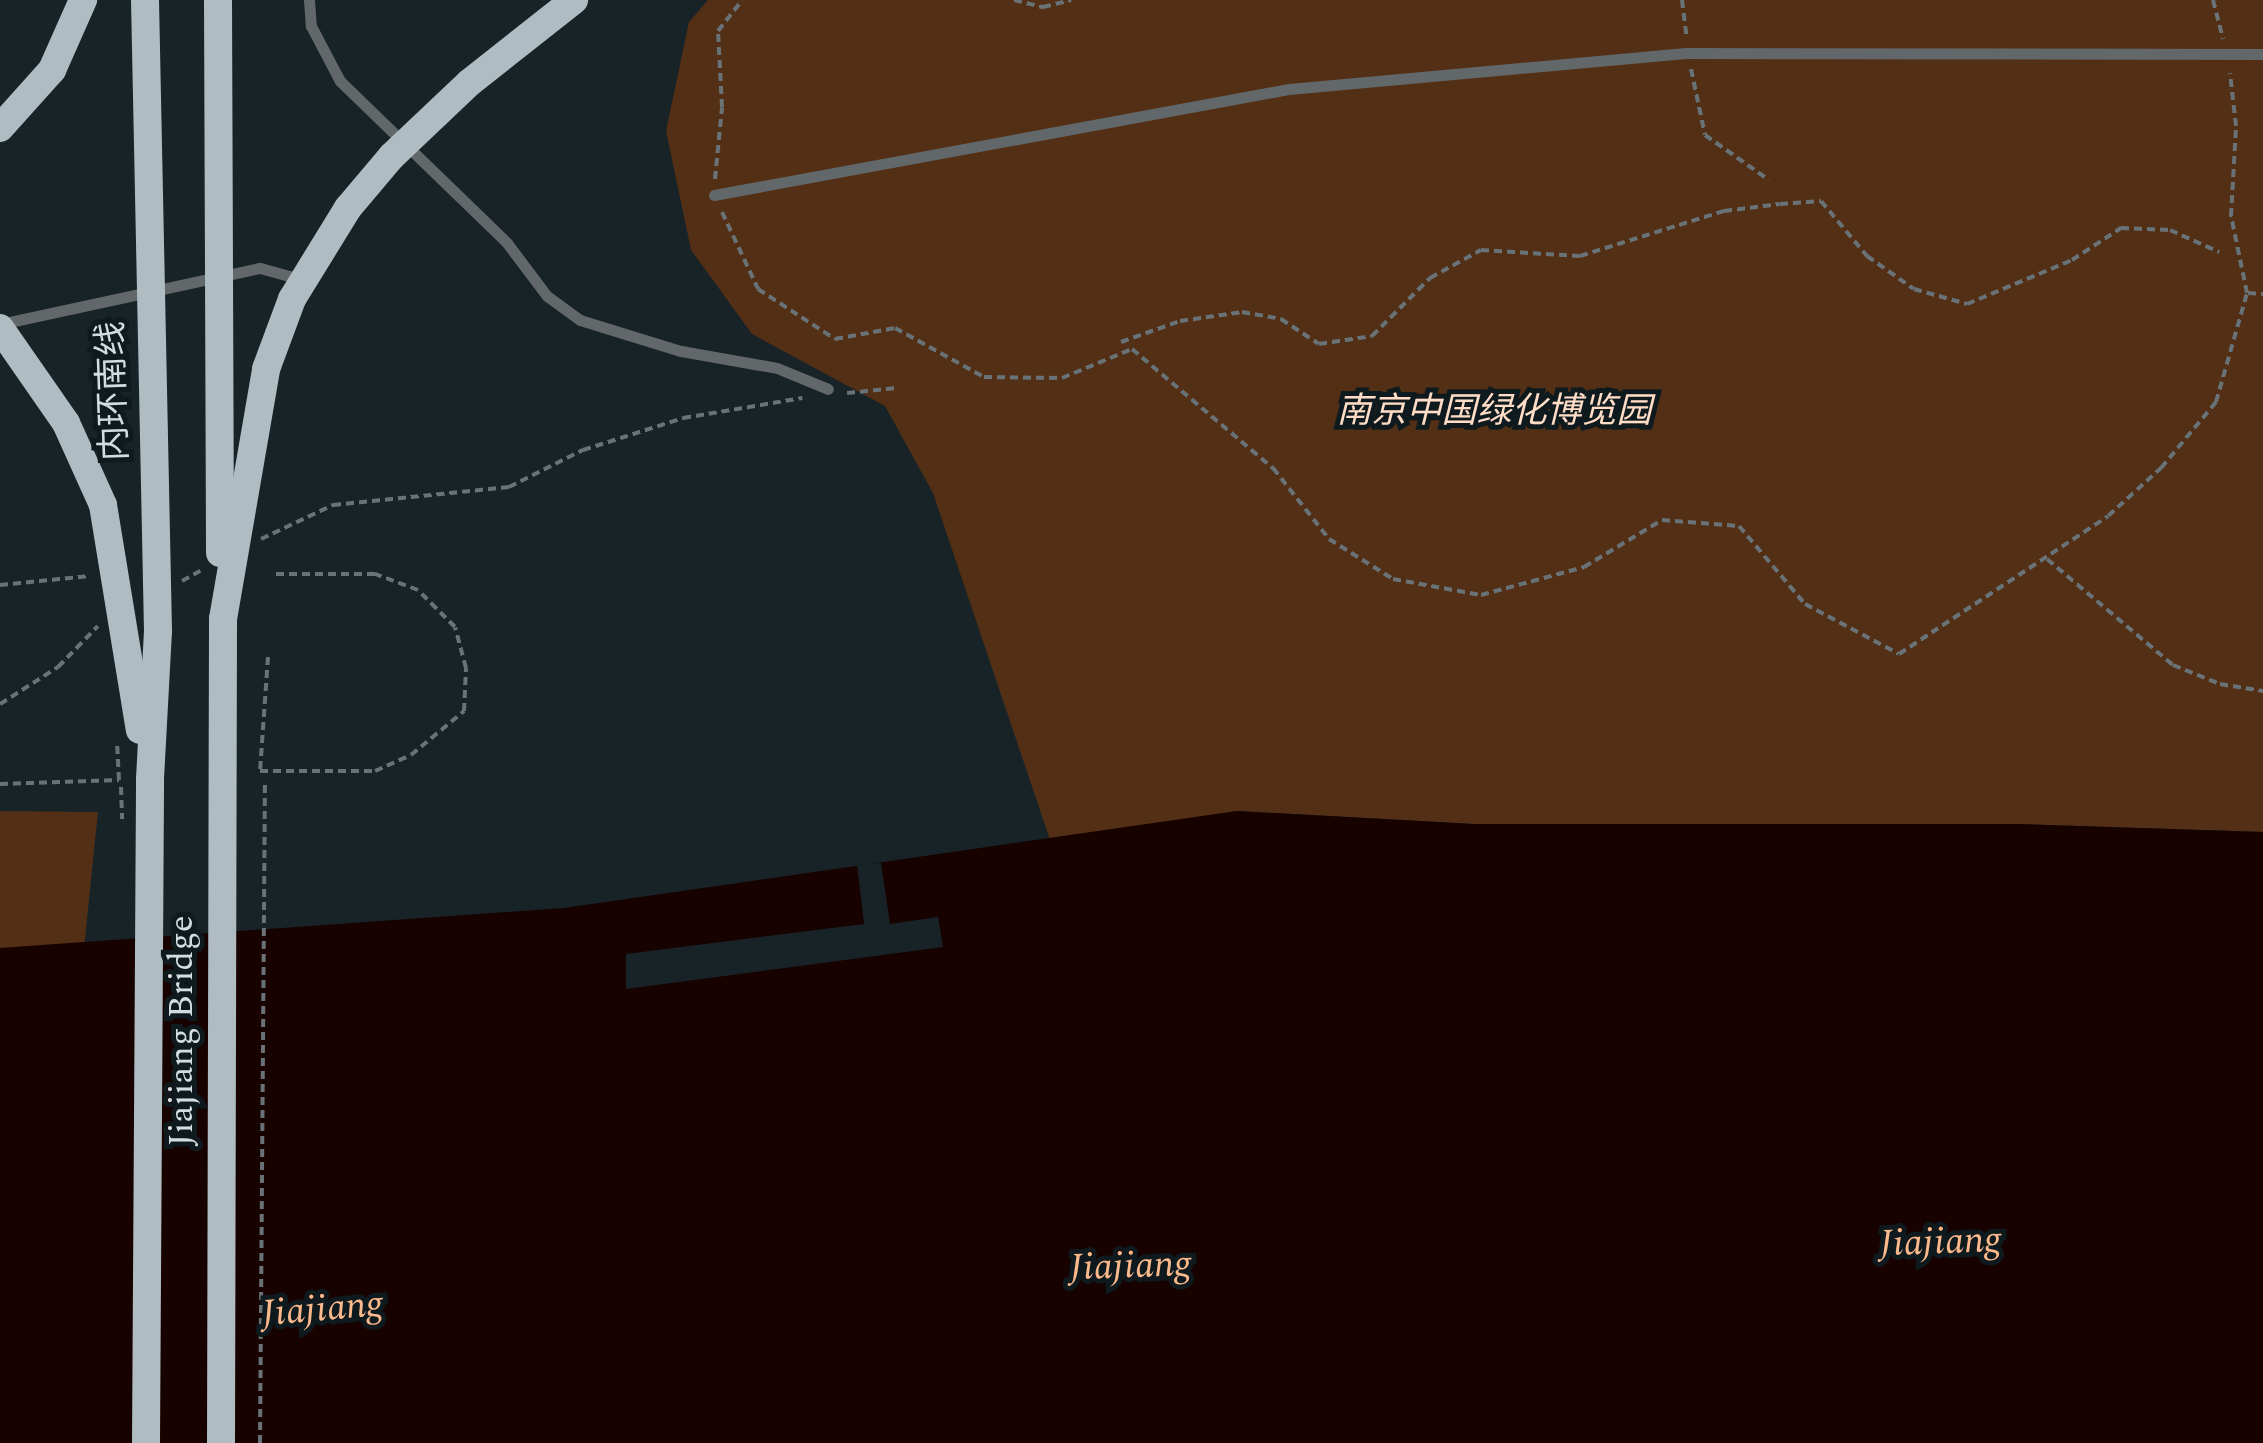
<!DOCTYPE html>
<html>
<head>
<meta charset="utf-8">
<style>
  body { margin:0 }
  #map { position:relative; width:2263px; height:1443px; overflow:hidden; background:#182328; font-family:Spectral,"Noto Sans SC",serif }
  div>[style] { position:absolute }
  .green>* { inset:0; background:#522f15 }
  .water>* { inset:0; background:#170200 }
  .pier>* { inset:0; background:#182328 }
  .path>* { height:4px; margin-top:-2px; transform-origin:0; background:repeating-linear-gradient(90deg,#697377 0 8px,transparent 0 13px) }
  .service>* { height:11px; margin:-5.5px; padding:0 5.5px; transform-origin:5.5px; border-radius:5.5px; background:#62676a }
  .trunk>* { height:28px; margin:-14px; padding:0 14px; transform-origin:14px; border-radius:14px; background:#afbcc2 }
  .trunk-bridge>* { height:28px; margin:-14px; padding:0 14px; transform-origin:14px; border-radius:14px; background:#afbcc2 }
  span { translate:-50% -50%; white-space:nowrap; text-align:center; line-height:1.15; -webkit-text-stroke:10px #0f1a1f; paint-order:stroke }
  .street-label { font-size:35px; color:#d4dcdf }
  .park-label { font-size:35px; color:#ffddc6; font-style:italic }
  .water-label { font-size:38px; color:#fcb98b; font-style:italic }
</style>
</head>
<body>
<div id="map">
  <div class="green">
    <i style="clip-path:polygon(708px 0,2263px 0,2263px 832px,2017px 824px,1474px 824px,1238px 811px,1050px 840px,933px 493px,885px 406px,752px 334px,691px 250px,666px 131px,689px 22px)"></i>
    <i style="clip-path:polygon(0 811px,98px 812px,80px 987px,0 999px)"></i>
  </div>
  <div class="water">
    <i style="clip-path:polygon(1237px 811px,1474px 824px,2017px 824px,2263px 832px,2263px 1443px,0 1443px,0 948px,564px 908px)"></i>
  </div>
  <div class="pier">
    <i style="clip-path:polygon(881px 863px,890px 924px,938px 917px,943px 947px,626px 989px,626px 954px,864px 924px,857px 864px)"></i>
  </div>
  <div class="path">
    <i style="left:1014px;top:0;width:30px;rotate:14deg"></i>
    <i style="left:1043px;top:7px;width:29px;rotate:-14deg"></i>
    <i style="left:1682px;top:0;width:35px;rotate:83deg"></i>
    <i style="left:2213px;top:0;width:40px;rotate:75.6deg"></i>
    <i style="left:1691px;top:69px;width:67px;rotate:78deg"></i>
    <i style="left:1705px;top:135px;width:78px;rotate:35.1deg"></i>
    <i style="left:715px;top:179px;width:72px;rotate:-84.4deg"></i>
    <i style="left:722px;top:107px;width:76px;rotate:-93deg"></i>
    <i style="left:718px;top:31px;width:39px;rotate:-52deg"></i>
    <i style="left:722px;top:212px;width:85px;rotate:64.9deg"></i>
    <i style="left:758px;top:289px;width:92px;rotate:33deg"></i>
    <i style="left:835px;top:339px;width:61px;rotate:-10.4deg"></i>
    <i style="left:895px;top:328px;width:102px;rotate:28.8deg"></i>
    <i style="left:984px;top:377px;width:78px;rotate:0.7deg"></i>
    <i style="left:1062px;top:378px;width:76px;rotate:-22.5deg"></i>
    <i style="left:1132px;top:349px;width:185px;rotate:40.2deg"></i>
    <i style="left:1273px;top:468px;width:90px;rotate:51.7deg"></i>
    <i style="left:1329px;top:539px;width:75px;rotate:32deg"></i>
    <i style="left:1393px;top:579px;width:89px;rotate:10.3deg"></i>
    <i style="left:1481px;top:595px;width:107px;rotate:-15.2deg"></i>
    <i style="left:1584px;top:567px;width:91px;rotate:-31.1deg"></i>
    <i style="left:1662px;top:520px;width:77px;rotate:4.5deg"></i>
    <i style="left:1739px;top:526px;width:102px;rotate:49.8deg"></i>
    <i style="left:1805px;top:604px;width:106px;rotate:28deg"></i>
    <i style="left:1899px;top:654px;width:250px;rotate:-33.4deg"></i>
    <i style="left:2108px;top:516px;width:72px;rotate:-42.2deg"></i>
    <i style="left:2161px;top:468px;width:86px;rotate:-50.2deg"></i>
    <i style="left:2216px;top:402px;width:113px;rotate:-74.1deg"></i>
    <i style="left:2247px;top:293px;width:79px;rotate:-101.7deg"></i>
    <i style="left:2231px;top:216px;width:90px;rotate:-86.8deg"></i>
    <i style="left:2236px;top:126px;width:53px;rotate:-96.5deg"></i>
    <i style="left:2248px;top:293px;width:15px;rotate:4deg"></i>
    <i style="left:1121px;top:342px;width:63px;rotate:-19.6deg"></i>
    <i style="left:1180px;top:321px;width:63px;rotate:-8.3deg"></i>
    <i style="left:1242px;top:312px;width:40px;rotate:10deg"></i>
    <i style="left:1281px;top:319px;width:45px;rotate:33.3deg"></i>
    <i style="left:1319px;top:344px;width:54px;rotate:-8.6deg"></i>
    <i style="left:1372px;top:336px;width:82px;rotate:-45deg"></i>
    <i style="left:1430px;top:278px;width:58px;rotate:-28.8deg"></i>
    <i style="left:1481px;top:250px;width:99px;rotate:3.5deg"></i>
    <i style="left:1580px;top:256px;width:151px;rotate:-17.4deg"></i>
    <i style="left:1724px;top:211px;width:56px;rotate:-7.1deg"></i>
    <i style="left:1780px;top:204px;width:41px;rotate:-4.2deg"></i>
    <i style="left:1821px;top:201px;width:72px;rotate:50.1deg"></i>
    <i style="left:1867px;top:256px;width:57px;rotate:35.1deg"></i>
    <i style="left:1914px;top:289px;width:55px;rotate:15.8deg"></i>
    <i style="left:1967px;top:304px;width:114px;rotate:-22.7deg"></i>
    <i style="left:2072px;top:260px;width:59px;rotate:-33.1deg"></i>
    <i style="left:2121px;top:228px;width:49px;rotate:2.3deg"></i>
    <i style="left:2170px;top:230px;width:54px;rotate:24.2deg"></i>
    <i style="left:847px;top:393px;width:50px;rotate:-5.7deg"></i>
    <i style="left:261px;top:539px;width:80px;rotate:-25.3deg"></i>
    <i style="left:333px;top:505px;width:177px;rotate:-5.8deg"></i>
    <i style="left:509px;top:487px;width:83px;rotate:-26.6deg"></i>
    <i style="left:583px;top:450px;width:105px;rotate:-17.7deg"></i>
    <i style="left:683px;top:418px;width:121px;rotate:-9.5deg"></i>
    <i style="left:2047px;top:559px;width:165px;rotate:40.1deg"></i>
    <i style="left:2173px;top:665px;width:51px;rotate:22deg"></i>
    <i style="left:2220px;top:684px;width:44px;rotate:9.2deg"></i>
    <i style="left:182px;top:581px;width:21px;rotate:-29deg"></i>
    <i style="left:0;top:585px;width:90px;rotate:-5.7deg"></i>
    <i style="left:268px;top:657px;width:114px;rotate:94deg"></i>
    <i style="left:260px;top:771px;width:115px"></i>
    <i style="left:375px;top:771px;width:39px;rotate:-24deg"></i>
    <i style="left:411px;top:755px;width:69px;rotate:-39.7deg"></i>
    <i style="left:464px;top:711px;width:43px;rotate:-87.3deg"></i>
    <i style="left:466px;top:668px;width:42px;rotate:-105deg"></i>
    <i style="left:455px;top:627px;width:52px;rotate:-135deg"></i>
    <i style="left:418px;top:590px;width:46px;rotate:-159.6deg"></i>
    <i style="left:375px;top:574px;width:104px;rotate:180deg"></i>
    <i style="left:0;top:704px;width:69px;rotate:-32.5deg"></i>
    <i style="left:58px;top:667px;width:57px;rotate:-45.7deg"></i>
    <i style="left:0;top:784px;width:119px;rotate:-1.9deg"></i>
    <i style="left:119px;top:780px;width:38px;rotate:-93deg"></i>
    <i style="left:121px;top:787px;width:32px;rotate:88deg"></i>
    <i style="left:260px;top:1443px;width:662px;rotate:-89.57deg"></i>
  </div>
  <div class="service">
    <i style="left:309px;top:0;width:26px;rotate:86deg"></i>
    <i style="left:311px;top:26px;width:62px;rotate:62.2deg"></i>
    <i style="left:340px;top:81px;width:233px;rotate:44.1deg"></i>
    <i style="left:507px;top:243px;width:66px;rotate:53deg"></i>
    <i style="left:547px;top:296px;width:41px;rotate:36deg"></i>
    <i style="left:580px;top:320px;width:106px;rotate:17.1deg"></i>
    <i style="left:681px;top:351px;width:97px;rotate:10deg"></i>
    <i style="left:777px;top:368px;width:55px;rotate:22.4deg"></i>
    <i style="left:714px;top:195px;width:585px;rotate:-10.45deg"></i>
    <i style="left:1289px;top:89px;width:401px;rotate:-5.2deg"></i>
    <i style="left:1688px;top:53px;width:575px;rotate:0.1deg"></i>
    <i style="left:0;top:324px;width:266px;rotate:-12.2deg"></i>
    <i style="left:260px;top:268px;width:41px;rotate:15.4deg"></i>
  </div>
  <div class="trunk">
    <i style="left:0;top:128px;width:78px;rotate:-48.1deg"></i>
    <i style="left:52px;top:70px;width:77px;rotate:-66.1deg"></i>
    <i style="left:146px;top:1443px;width:663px;rotate:-89.65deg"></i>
    <i style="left:221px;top:1443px;width:824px;rotate:-89.86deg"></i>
  </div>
  <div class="trunk-bridge">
    <i style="left:145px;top:0;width:631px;rotate:88.82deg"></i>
    <i style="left:158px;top:631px;width:149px;rotate:93.1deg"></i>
    <i style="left:218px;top:0;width:553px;rotate:89.79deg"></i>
    <i style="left:0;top:328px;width:116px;rotate:55.2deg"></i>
    <i style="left:66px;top:423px;width:90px;rotate:65.7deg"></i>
    <i style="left:103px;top:505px;width:228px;rotate:80.7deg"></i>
    <i style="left:223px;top:619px;width:254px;rotate:-80.2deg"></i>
    <i style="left:266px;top:369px;width:75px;rotate:-69.6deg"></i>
    <i style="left:292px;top:299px;width:107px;rotate:-58.4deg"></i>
    <i style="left:348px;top:208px;width:68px;rotate:-49.8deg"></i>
    <i style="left:392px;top:156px;width:106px;rotate:-43.5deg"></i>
    <i style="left:469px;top:83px;width:134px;rotate:-38.3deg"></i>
  </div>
  <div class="street-label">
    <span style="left:114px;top:391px;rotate:-92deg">内环南线</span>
    <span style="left:182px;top:1031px;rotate:-90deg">Jiajiang Bridge</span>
  </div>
  <div class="park-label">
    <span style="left:1494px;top:412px">南京中国绿化博览园</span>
  </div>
  <div class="water-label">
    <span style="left:1940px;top:1243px;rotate:-2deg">Jiajiang</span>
    <span style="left:1130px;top:1267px;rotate:-2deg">Jiajiang</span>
    <span style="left:322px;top:1310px;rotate:-5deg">Jiajiang</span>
  </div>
</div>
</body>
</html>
